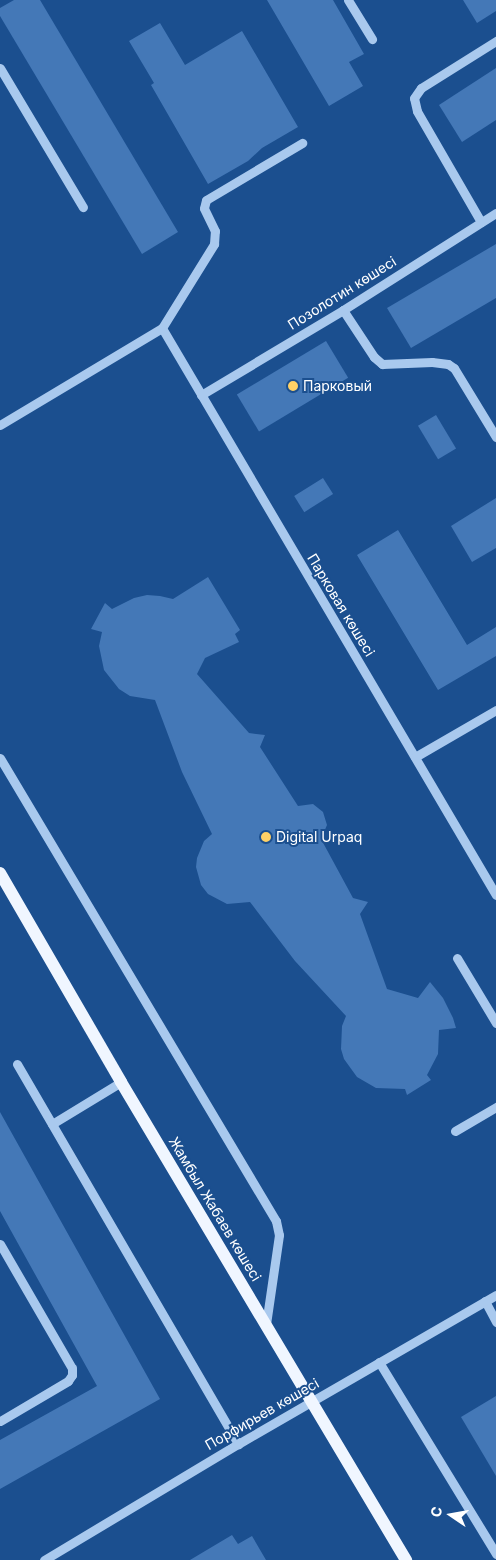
<!DOCTYPE html>
<html>
<head>
<meta charset="utf-8">
<style>
  body { margin:0 }
  #map { position:relative; width:496px; height:1560px; overflow:hidden; background:#1b4f8f; font-family:Inter,sans-serif }
  div>[style] { position:absolute }
  .building>* { inset:0; background:#4478b7; transform-origin:0 0 }
  .minor>* { height:9px; margin:-4.5px; padding:0 4.5px; transform-origin:4.5px; border-radius:4.5px; background:#a9c9ee }
  .major>* { height:12px; margin:-6px; padding:0 6px; transform-origin:6px; border-radius:6px; background:#f0f6ff }
  .dots>* { width:14px; height:14px; translate:-50% -50%; box-sizing:border-box; border:2px solid #1b4f8f; border-radius:50% }
  span { translate:-50% -50%; white-space:nowrap; text-align:center; line-height:1.15; -webkit-text-stroke:4px #1b4f8f; paint-order:stroke }
  .street-label { font-size:14px; color:#fff }
  .poi-label { font-size:14px; color:#fff }
  .left { translate:0 -50%; text-align:left }
  .north { position:absolute; left:426px; top:1490px; width:50px; height:50px; -webkit-text-stroke:4px #1b4f8f; paint-order:stroke; rotate:282deg; font-size:14px; font-weight:700; line-height:20px; text-align:center; color:#fff }
  .north::after { content:''; display:block; margin:auto; width:18px; height:22px; background:#fff; clip-path:polygon(50% 0,100% 100%,50% 72%,0 100%) }
</style>
</head>
<body>
<div id="map">
  <div class="building">
    <i style="clip-path:polygon(14px 0,40px 0,178px 232px,142px 254px,0 16px,0 8px)"></i>
    <i style="clip-path:polygon(267px 0,333px 0,364px 54px,349px 62px,363px 86px,329px 106px)"></i>
    <i style="clip-path:polygon(463px 0,496px 0,496px 11px,477px 23px)"></i>
    <i style="clip-path:polygon(160px 23px,185px 65px,242px 31px,298px 127px,262px 148px,248px 161px,208px 184px,151px 85px,154px 83px,129px 41px)"></i>
    <i style="clip-path:polygon(496px 68px,496px 120px,462px 142px,439px 105px)"></i>
    <i style="clip-path:polygon(496px 244px,496px 298px,411px 348px,387px 308px)"></i>
    <i style="left:326px;top:341px;width:43px;height:104px;rotate:59deg"></i>
    <i style="left:436px;top:415px;width:39px;height:21px;rotate:59deg"></i>
    <i style="left:323px;top:478px;width:19px;height:34px;rotate:58deg"></i>
    <i style="clip-path:polygon(496px 498px,496px 548px,472px 562px,451px 526px)"></i>
    <i style="clip-path:polygon(398px 530px,467px 645px,496px 627px,496px 656px,438px 690px,357px 555px)"></i>
    <i style="clip-path:polygon(208px 577px,240px 630px,235px 634px,239px 642px,205px 658px,197px 674px,249px 733px,265px 735px,260px 747px,298px 806px,313px 804px,323px 812px,327px 825px,321px 839px,353px 898px,368px 902px,360px 914px,387px 989px,418px 998px,430px 982px,443px 998px,453px 1018px,456px 1028px,439px 1030px,438px 1054px,427px 1075px,431px 1080px,407px 1095px,405px 1089px,376px 1088px,357px 1077px,344px 1059px,341px 1049px,342px 1026px,346px 1016px,295px 961px,250px 902px,227px 904px,208px 894px,201px 885px,196px 867px,197px 858px,204px 841px,212px 834px,182px 772px,155px 700px,130px 696px,119px 689px,104px 670px,99px 646px,102px 632px,91px 629px,105px 603px,112px 609px,134px 598px,147px 595px,160px 596px,173px 599px)"></i>
    <i style="clip-path:polygon(0 1112px,160px 1399px,0 1489px,0 1440px,97px 1386px,0 1211px)"></i>
    <i style="clip-path:polygon(496px 1396px,496px 1476px,461px 1417px)"></i>
    <i style="clip-path:polygon(232px 1535px,238px 1544px,252px 1536px,266px 1560px,190px 1560px)"></i>
  </div>
  <div class="minor">
    <i style="left:348px;top:0;width:46px;rotate:58.4deg"></i>
    <i style="left:0;top:68px;width:162px;rotate:59.2deg"></i>
    <i style="left:481px;top:222px;width:128px;rotate:-120deg"></i>
    <i style="left:417px;top:111px;width:13px;rotate:-103deg"></i>
    <i style="left:414px;top:98px;width:12px;rotate:-55deg"></i>
    <i style="left:421px;top:88px;width:89px;rotate:-32.1deg"></i>
    <i style="left:343px;top:310px;width:56px;rotate:56.6deg"></i>
    <i style="left:374px;top:357px;width:11px;rotate:41deg"></i>
    <i style="left:382px;top:364px;width:50px;rotate:-2.3deg"></i>
    <i style="left:432px;top:362px;width:16px;rotate:7deg"></i>
    <i style="left:448px;top:364px;width:7px;rotate:34deg"></i>
    <i style="left:454px;top:368px;width:81px;rotate:58.7deg"></i>
    <i style="left:162px;top:328px;width:658px;rotate:59.5deg"></i>
    <i style="left:201px;top:395px;width:165px;rotate:-30.9deg"></i>
    <i style="left:343px;top:310px;width:181px;rotate:-32.4deg"></i>
    <i style="left:0;top:425px;width:189px;rotate:-30.9deg"></i>
    <i style="left:162px;top:328px;width:99px;rotate:-58.2deg"></i>
    <i style="left:214px;top:244px;width:13px;rotate:-86deg"></i>
    <i style="left:215px;top:231px;width:25px;rotate:-116deg"></i>
    <i style="left:204px;top:208px;width:8px;rotate:-76deg"></i>
    <i style="left:206px;top:200px;width:112px;rotate:-30.7deg"></i>
    <i style="left:415px;top:757px;width:94px;rotate:-30.1deg"></i>
    <i style="left:0;top:758px;width:539px;rotate:59.2deg"></i>
    <i style="left:276px;top:1221px;width:14px;rotate:78deg"></i>
    <i style="left:279px;top:1235px;width:90px;rotate:98.3deg"></i>
    <i style="left:457px;top:958px;width:76px;rotate:59deg"></i>
    <i style="left:17px;top:1064px;width:440px;rotate:59.8deg"></i>
    <i style="left:52px;top:1124px;width:81px;rotate:-31.3deg"></i>
    <i style="left:455px;top:1131px;width:48px;rotate:-30.3deg"></i>
    <i style="left:0;top:1244px;width:143px;rotate:59.9deg"></i>
    <i style="left:72px;top:1368px;width:7px;rotate:90deg"></i>
    <i style="left:72px;top:1375px;width:7px;rotate:124deg"></i>
    <i style="left:68px;top:1381px;width:79px;rotate:149.5deg"></i>
    <i style="left:485px;top:1301px;width:24px;rotate:62deg"></i>
    <i style="left:379px;top:1362px;width:225px;rotate:58.6deg"></i>
    <i style="left:44px;top:1560px;width:226px;rotate:-30.9deg"></i>
    <i style="left:238px;top:1444px;width:298px;rotate:-30deg"></i>
  </div>
  <div class="major">
    <i style="left:0;top:873px;width:241px;rotate:59.9deg"></i>
    <i style="left:121px;top:1082px;width:557px;rotate:59.2deg"></i>
  </div>
  <div class="dots">
    <i style="left:293px;top:386px;background:#ffd166"></i>
    <i style="left:266px;top:837px;background:#ffd166"></i>
  </div>
  <div class="street-label">
    <span style="left:342px;top:293px;rotate:-32deg">Позолотин көшесі</span>
    <span style="left:341px;top:605px;rotate:59deg">Парковая көшесі</span>
    <span style="left:215px;top:1209px;rotate:59deg">Жамбыл Жабаев көшесі</span>
    <span style="left:262px;top:1414px;rotate:-30deg">Порфирьев көшесі</span>
  </div>
  <div class="poi-label">
    <span class="left" style="left:303px;top:386px">Парковый</span>
    <span class="left" style="left:276px;top:837px">Digital Urpaq</span>
  </div>
  <div class="north">С</div>
</div>
</body>
</html>
